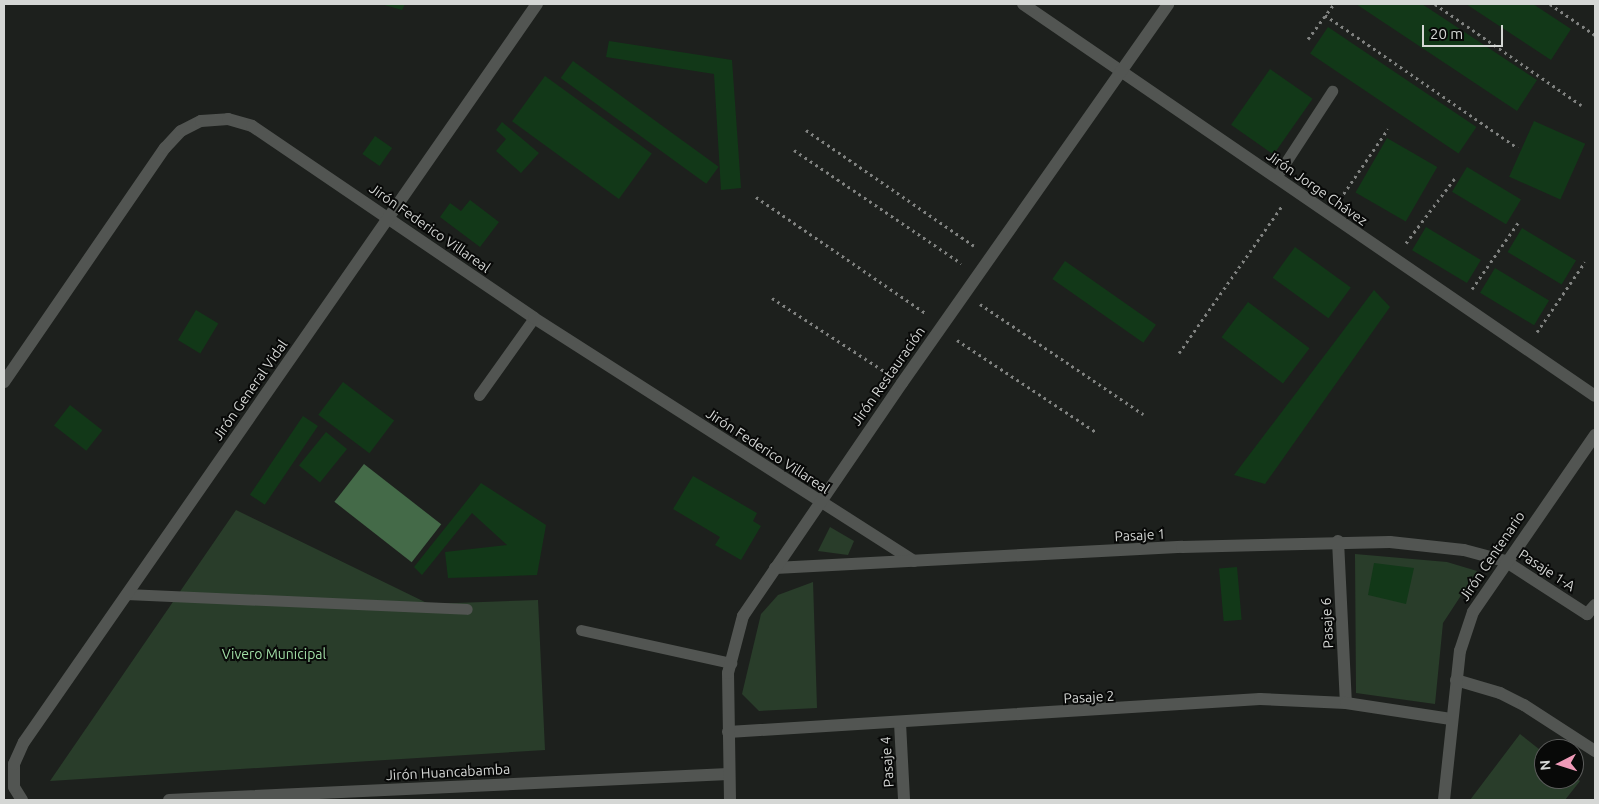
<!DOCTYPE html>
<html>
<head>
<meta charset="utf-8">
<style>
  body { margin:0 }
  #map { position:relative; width:1599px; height:804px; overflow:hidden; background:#1d201d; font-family:Ubuntu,sans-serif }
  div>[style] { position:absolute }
  .green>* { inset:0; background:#293d2a }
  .water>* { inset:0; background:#446a48; transform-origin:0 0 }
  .building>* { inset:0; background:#123818; transform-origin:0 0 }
  .path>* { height:3px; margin-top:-1.5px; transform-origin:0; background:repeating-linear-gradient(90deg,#808280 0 2.5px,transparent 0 6.5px) }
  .lane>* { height:11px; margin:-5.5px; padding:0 5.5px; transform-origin:5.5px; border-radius:5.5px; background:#525552 }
  .street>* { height:12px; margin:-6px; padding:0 6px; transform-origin:6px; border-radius:6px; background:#525552 }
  span { translate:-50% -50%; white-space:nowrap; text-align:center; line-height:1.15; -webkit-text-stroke:4px #080908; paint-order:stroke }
  .street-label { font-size:14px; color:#d5d7d5 }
  .park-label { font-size:14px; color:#a0dda5 }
  .frame { position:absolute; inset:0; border:5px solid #d5d7d5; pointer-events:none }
  .north { position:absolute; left:1534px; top:739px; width:50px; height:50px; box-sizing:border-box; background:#080908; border:1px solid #5a5b5a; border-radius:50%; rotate:265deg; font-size:14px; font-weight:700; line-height:20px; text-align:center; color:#d5d7d5 }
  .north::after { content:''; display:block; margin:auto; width:18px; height:22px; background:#ef9ab8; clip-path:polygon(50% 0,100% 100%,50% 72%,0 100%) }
  .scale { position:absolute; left:1422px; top:25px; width:81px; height:22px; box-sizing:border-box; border:2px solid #d5d7d5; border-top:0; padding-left:6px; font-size:15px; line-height:18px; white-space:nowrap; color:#d5d7d5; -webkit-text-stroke:4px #080908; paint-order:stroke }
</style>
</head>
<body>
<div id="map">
  <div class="green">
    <i style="clip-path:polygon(236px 510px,429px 604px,538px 600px,545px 750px,50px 781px)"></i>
    <i style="clip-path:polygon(830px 527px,854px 541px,848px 555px,818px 551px)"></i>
    <i style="clip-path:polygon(1355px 554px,1447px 562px,1477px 571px,1443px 623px,1435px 704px,1356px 693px)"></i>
    <i style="clip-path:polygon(813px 582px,817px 708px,759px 711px,742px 694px,761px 614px,778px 595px)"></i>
    <i style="clip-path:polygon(1520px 734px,1544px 753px,1544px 779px,1574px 779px,1574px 776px,1580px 781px,1565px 800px,1470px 800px)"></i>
  </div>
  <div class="water">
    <i style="left:364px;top:464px;width:98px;height:48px;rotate:38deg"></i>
  </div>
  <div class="building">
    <i style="clip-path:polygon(381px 4px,405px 4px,402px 10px)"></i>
    <i style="clip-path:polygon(1356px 4px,1422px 4px,1537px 80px,1517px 111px)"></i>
    <i style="clip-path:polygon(1466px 4px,1533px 4px,1571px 29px,1551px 60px)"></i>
    <i style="left:1328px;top:27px;width:179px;height:32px;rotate:34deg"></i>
    <i style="clip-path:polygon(609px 41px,732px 60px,741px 188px,721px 190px,714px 74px,606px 57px)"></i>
    <i style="left:573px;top:61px;width:180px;height:21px;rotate:36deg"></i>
    <i style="left:1270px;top:69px;width:52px;height:68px;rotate:35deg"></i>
    <i style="left:545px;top:76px;width:132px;height:56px;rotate:36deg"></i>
    <i style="left:1534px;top:121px;width:56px;height:61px;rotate:24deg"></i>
    <i style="clip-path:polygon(502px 122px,539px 153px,521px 173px,496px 151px,506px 139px,496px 130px)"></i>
    <i style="left:375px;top:136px;width:21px;height:22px;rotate:35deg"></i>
    <i style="left:1387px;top:138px;width:58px;height:63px;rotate:30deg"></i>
    <i style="left:1467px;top:167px;width:63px;height:29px;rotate:31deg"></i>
    <i style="clip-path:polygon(470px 200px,499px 222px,480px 247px,440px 217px,450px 203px,461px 211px)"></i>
    <i style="left:1426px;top:227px;width:64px;height:27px;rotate:31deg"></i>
    <i style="left:1522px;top:228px;width:63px;height:28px;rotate:31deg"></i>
    <i style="left:1295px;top:247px;width:69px;height:38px;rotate:36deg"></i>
    <i style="left:1065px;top:261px;width:111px;height:22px;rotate:35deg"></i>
    <i style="left:1495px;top:268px;width:63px;height:29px;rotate:31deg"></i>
    <i style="clip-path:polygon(1374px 290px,1390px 307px,1265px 484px,1234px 475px)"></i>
    <i style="left:1248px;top:302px;width:77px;height:44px;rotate:37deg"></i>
    <i style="left:196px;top:310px;width:26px;height:35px;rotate:31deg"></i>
    <i style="left:343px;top:382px;width:64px;height:41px;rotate:37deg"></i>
    <i style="left:70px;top:405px;width:41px;height:26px;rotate:38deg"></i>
    <i style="left:303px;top:416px;width:18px;height:95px;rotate:34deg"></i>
    <i style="left:326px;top:432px;width:27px;height:43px;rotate:39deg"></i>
    <i style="clip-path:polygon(693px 476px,757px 513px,753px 521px,761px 526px,741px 560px,715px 545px,720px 537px,673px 509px)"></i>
    <i style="clip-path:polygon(481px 483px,546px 525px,537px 575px,448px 578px,445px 552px,507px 545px,472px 513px,422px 575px,414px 567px)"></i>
    <i style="clip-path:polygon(1374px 563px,1414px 568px,1406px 604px,1368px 595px)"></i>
    <i style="left:1237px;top:567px;width:53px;height:18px;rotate:85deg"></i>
  </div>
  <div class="path">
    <i style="left:1435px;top:4px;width:178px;rotate:34.7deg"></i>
    <i style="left:1550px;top:4px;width:55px;rotate:34.6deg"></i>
    <i style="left:1325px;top:15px;width:234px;rotate:34.6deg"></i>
    <i style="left:1308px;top:39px;width:44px;rotate:-53.4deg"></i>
    <i style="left:806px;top:130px;width:204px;rotate:34.6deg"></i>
    <i style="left:794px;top:150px;width:202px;rotate:34.1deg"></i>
    <i style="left:756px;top:197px;width:207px;rotate:34.4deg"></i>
    <i style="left:1340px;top:199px;width:85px;rotate:-55.6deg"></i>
    <i style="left:1406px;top:243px;width:81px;rotate:-53deg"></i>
    <i style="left:1472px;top:289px;width:84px;rotate:-55.2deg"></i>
    <i style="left:772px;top:298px;width:137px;rotate:33.1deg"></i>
    <i style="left:980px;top:304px;width:197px;rotate:34deg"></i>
    <i style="left:1537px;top:332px;width:85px;rotate:-55.6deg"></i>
    <i style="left:957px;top:340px;width:167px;rotate:33.5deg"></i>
    <i style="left:1179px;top:353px;width:179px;rotate:-55deg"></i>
  </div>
  <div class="lane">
    <i style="left:1276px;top:177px;width:103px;rotate:-56.9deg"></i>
    <i style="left:479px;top:395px;width:95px;rotate:-54.5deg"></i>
    <i style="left:126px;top:594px;width:341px;rotate:2.5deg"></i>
    <i style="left:581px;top:630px;width:154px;rotate:12.4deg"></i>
  </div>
  <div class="street">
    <i style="left:1023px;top:4px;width:693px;rotate:34.42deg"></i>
    <i style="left:4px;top:382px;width:284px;rotate:-55.5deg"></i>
    <i style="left:165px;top:148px;width:23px;rotate:-47deg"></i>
    <i style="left:181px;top:131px;width:22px;rotate:-27deg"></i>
    <i style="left:201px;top:121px;width:27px;rotate:-4deg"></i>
    <i style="left:228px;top:119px;width:25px;rotate:16deg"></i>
    <i style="left:252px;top:126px;width:341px;rotate:34.2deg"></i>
    <i style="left:534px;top:318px;width:451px;rotate:32.6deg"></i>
    <i style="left:1338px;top:541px;width:162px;rotate:87.2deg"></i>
    <i style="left:775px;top:568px;width:408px;rotate:-3deg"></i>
    <i style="left:1182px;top:547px;width:208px;rotate:-1.4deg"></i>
    <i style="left:1390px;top:542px;width:74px;rotate:6.2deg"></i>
    <i style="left:1464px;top:550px;width:42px;rotate:15deg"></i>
    <i style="left:1505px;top:561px;width:98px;rotate:32.9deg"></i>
    <i style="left:1587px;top:614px;width:12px;rotate:-48deg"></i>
    <i style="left:1456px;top:680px;width:46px;rotate:16.5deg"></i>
    <i style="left:1500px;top:693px;width:27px;rotate:27deg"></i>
    <i style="left:1524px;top:705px;width:85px;rotate:32.9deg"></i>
    <i style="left:900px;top:723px;width:77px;rotate:87deg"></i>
    <i style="left:728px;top:732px;width:533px;rotate:-3.55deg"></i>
    <i style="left:1260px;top:699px;width:86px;rotate:2.7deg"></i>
    <i style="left:1346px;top:703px;width:106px;rotate:8.7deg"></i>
    <i style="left:22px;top:800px;width:15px;rotate:-122deg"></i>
    <i style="left:14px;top:787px;width:23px;rotate:-90deg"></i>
    <i style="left:14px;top:764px;width:24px;rotate:-66deg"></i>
    <i style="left:24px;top:742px;width:899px;rotate:-55.2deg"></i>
    <i style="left:169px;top:800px;width:560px;rotate:-2.66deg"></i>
    <i style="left:730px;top:800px;width:127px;rotate:-90.9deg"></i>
    <i style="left:728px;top:673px;width:59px;rotate:-75.3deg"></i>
    <i style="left:743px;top:616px;width:282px;rotate:-55.7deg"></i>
    <i style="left:902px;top:383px;width:463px;rotate:-54.9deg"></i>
    <i style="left:1444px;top:800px;width:150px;rotate:-83.9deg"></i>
    <i style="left:1460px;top:651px;width:41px;rotate:-71.6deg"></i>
    <i style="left:1473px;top:612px;width:215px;rotate:-55.4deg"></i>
  </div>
  <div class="street-label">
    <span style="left:1317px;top:188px;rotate:35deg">Jirón Jorge Chávez</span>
    <span style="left:430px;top:228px;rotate:35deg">Jirón Federico Villareal</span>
    <span style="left:888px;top:376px;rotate:-55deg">Jirón Restauración</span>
    <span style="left:250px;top:390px;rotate:-55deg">Jirón General Vidal</span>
    <span style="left:768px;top:451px;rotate:33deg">Jirón Federico Villareal</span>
    <span style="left:1140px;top:535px;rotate:-3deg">Pasaje 1</span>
    <span style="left:1492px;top:556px;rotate:-56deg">Jirón Centenario</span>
    <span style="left:1547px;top:570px;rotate:33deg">Pasaje 1-A</span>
    <span style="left:1327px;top:623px;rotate:-93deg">Pasaje 6</span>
    <span style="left:1089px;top:697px;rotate:-3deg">Pasaje 2</span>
    <span style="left:887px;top:762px;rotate:-94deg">Pasaje 4</span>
    <span style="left:448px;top:772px;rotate:-3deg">Jirón Huancabamba</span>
  </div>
  <div class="park-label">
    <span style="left:274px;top:654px">Vivero Municipal</span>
  </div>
  <div class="frame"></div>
  <div class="north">N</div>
  <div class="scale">20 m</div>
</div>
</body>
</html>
